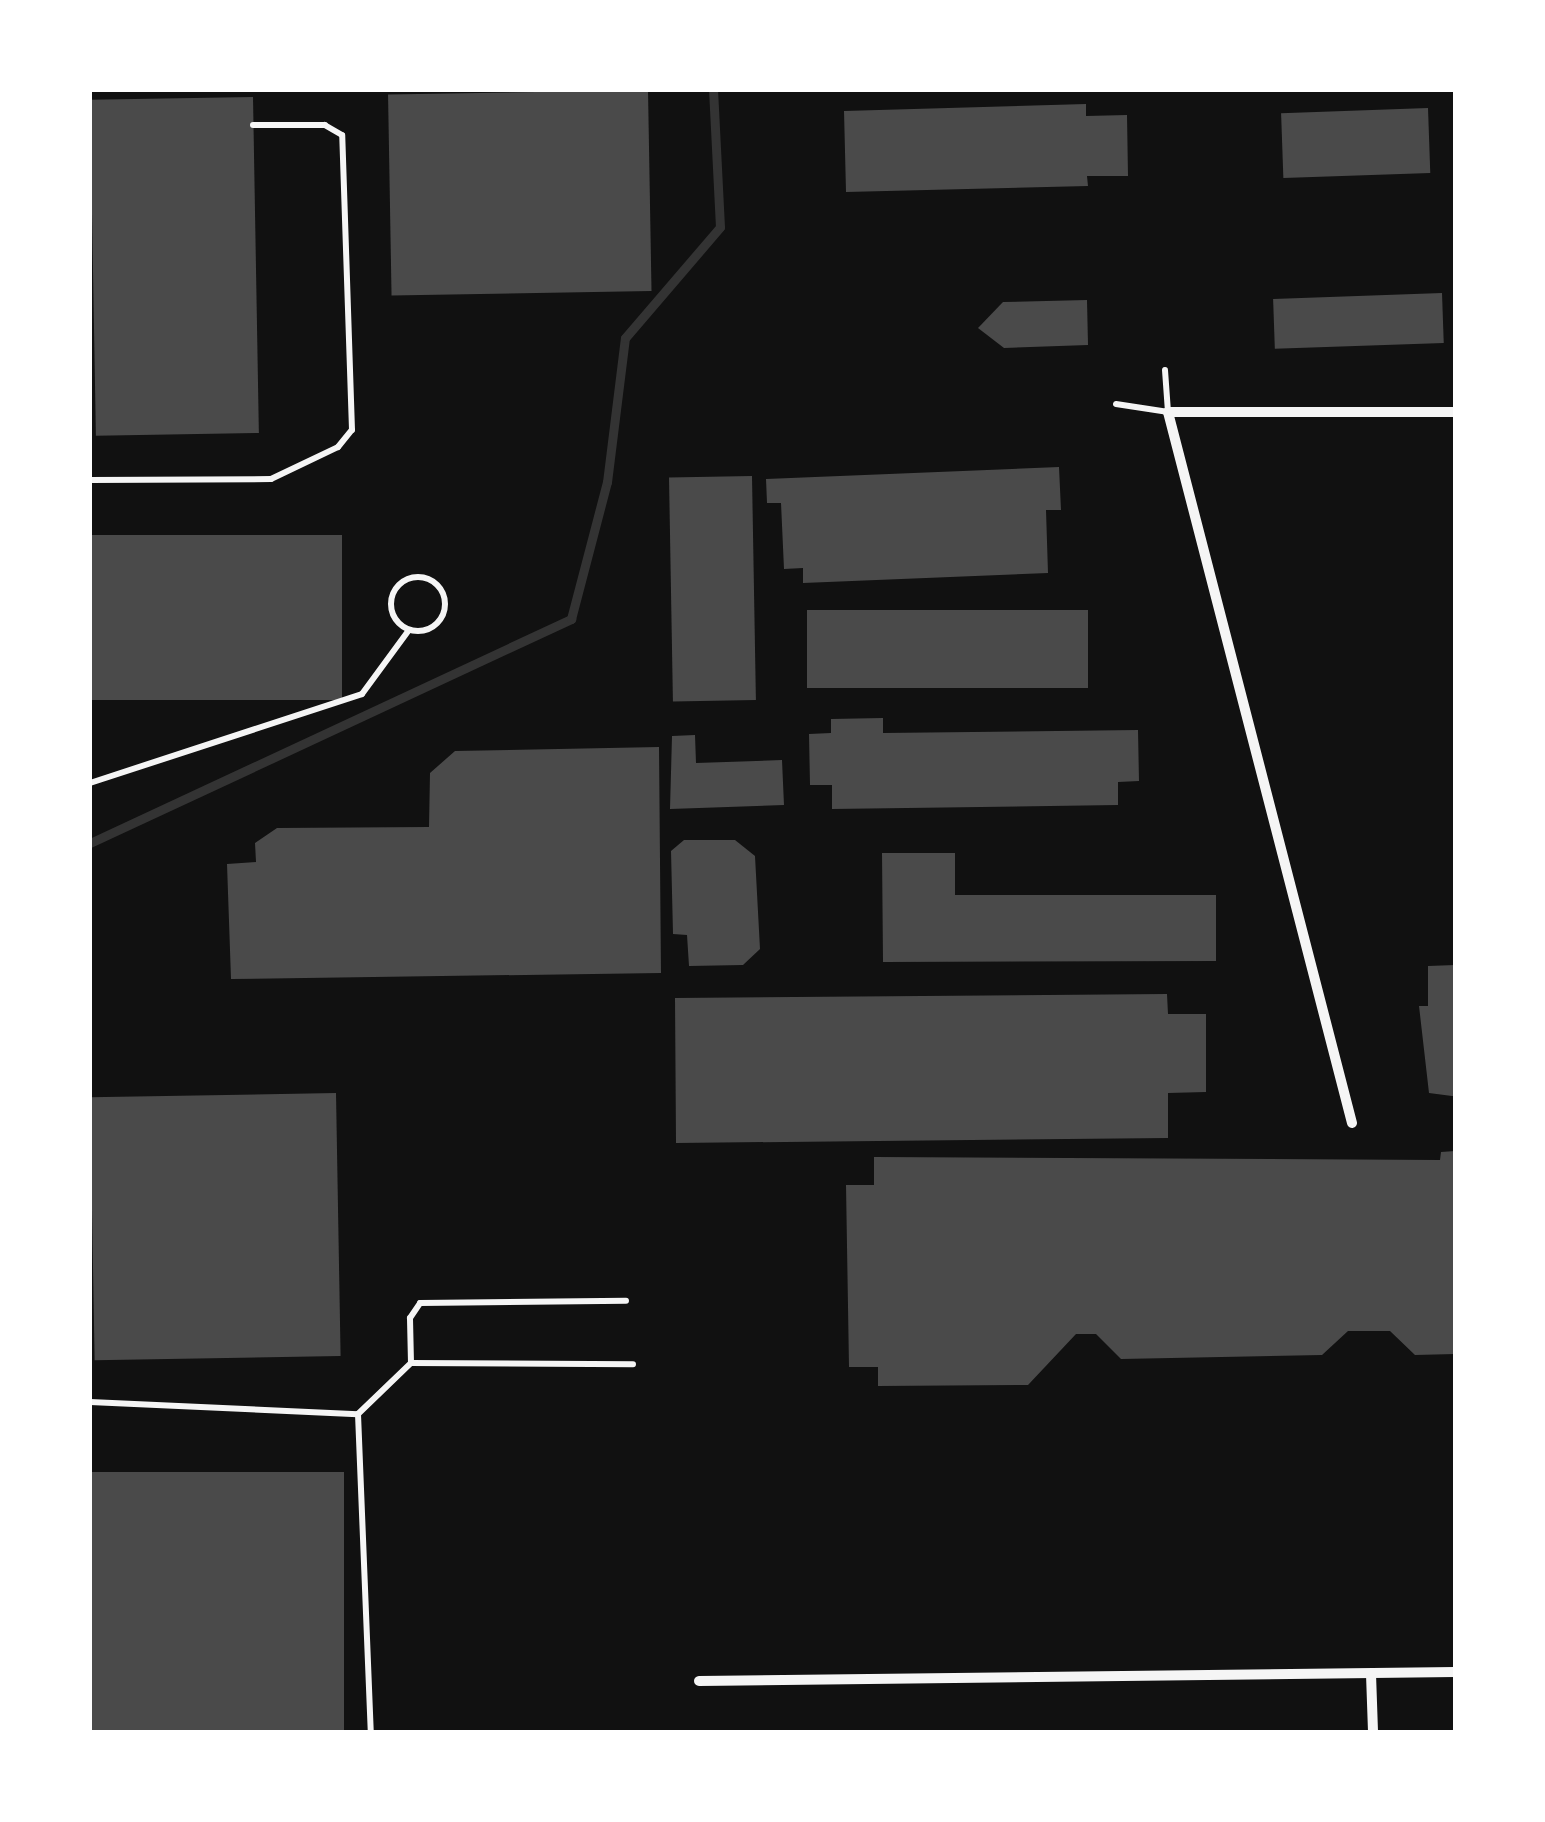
<!DOCTYPE html>
<html>
<head>
<meta charset="utf-8">
<style>
  body { margin:0 }
  #map { position:relative; width:1545px; height:1822px; overflow:hidden; background:#111; font-family:Rubik,sans-serif }
  div>[style] { position:absolute }
  .stream>* { height:9px; margin:-4.5px; padding:0 4.5px; transform-origin:4.5px; border-radius:4.5px; background:#333 }
  .building>* { inset:0; background:#4a4a4a; transform-origin:0 0 }
  .service>* { height:6px; margin:-3px; padding:0 3px; transform-origin:3px; border-radius:3px; background:#f5f5f5 }
  .service>.ring { margin:-3px; padding:0; box-sizing:content-box; background:none; border:6px solid #f5f5f5; border-radius:50% }
  .minor>* { height:10px; margin:-5px; padding:0 5px; transform-origin:5px; border-radius:5px; background:#f5f5f5 }
  span { translate:-50% -50%; white-space:nowrap; text-align:center; line-height:1.15; -webkit-text-stroke:9px #fff; paint-order:stroke }
  .frame { position:absolute; inset:0; border:92px solid #fff; pointer-events:none }
</style>
</head>
<body>
<div id="map">
  <div class="stream">
    <i style="left:90px;top:843px;width:531px;rotate:-24.97deg"></i>
    <i style="left:571px;top:619px;width:142px;rotate:-75.3deg"></i>
    <i style="left:607px;top:482px;width:145px;rotate:-82.9deg"></i>
    <i style="left:625px;top:338px;width:146px;rotate:-49.4deg"></i>
    <i style="left:720px;top:227px;width:137px;rotate:-92.9deg"></i>
  </div>
  <div class="building">
    <i style="left:648px;top:90px;width:201px;height:260px;rotate:89deg"></i>
    <i style="left:253px;top:97px;width:336px;height:163px;rotate:89deg"></i>
    <i style="clip-path:polygon(1086px 104px,1086px 116px,1127px 115px,1128px 176px,1087px 176px,1088px 186px,846px 192px,844px 111px)"></i>
    <i style="left:1428px;top:108px;width:65px;height:147px;rotate:88deg"></i>
    <i style="left:1442px;top:293px;width:50px;height:169px;rotate:88deg"></i>
    <i style="clip-path:polygon(1087px 300px,1088px 345px,1004px 348px,978px 328px,1003px 302px)"></i>
    <i style="clip-path:polygon(1059px 467px,1061px 510px,1046px 510px,1048px 573px,803px 583px,803px 568px,784px 569px,781px 503px,767px 503px,766px 479px)"></i>
    <i style="left:752px;top:476px;width:224px;height:83px;rotate:89deg"></i>
    <i style="left:342px;top:535px;width:165px;height:252px;rotate:90deg"></i>
    <i style="left:1088px;top:610px;width:78px;height:281px;rotate:90deg"></i>
    <i style="clip-path:polygon(883px 718px,883px 733px,1138px 730px,1139px 781px,1118px 782px,1118px 805px,832px 809px,832px 785px,810px 785px,809px 734px,831px 733px,831px 719px)"></i>
    <i style="clip-path:polygon(695px 735px,696px 763px,782px 760px,784px 805px,670px 809px,672px 736px)"></i>
    <i style="clip-path:polygon(659px 747px,661px 973px,231px 979px,227px 864px,256px 862px,255px 843px,277px 828px,429px 827px,430px 773px,455px 751px)"></i>
    <i style="clip-path:polygon(684px 840px,735px 840px,755px 856px,760px 949px,743px 965px,689px 966px,687px 935px,673px 934px,671px 851px)"></i>
    <i style="clip-path:polygon(882px 853px,955px 853px,955px 895px,1216px 895px,1216px 961px,883px 962px)"></i>
    <i style="clip-path:polygon(1455px 965px,1455px 1096px,1452px 1096px,1429px 1093px,1419px 1006px,1428px 1006px,1428px 966px)"></i>
    <i style="clip-path:polygon(1167px 994px,1168px 1014px,1206px 1014px,1206px 1092px,1168px 1093px,1168px 1138px,676px 1143px,675px 998px)"></i>
    <i style="left:336px;top:1093px;width:263px;height:246px;rotate:89deg"></i>
    <i style="clip-path:polygon(1455px 1151px,1455px 1354px,1415px 1355px,1390px 1331px,1348px 1331px,1322px 1355px,1121px 1359px,1096px 1334px,1076px 1334px,1028px 1385px,878px 1386px,878px 1367px,849px 1367px,846px 1185px,874px 1185px,874px 1157px,1440px 1160px,1441px 1152px)"></i>
    <i style="left:344px;top:1472px;width:260px;height:254px;rotate:90deg"></i>
  </div>
  <div class="service">
    <i style="left:1116px;top:404px;width:53px;rotate:8.7deg"></i>
    <i style="left:1168px;top:412px;width:42px;rotate:-94.1deg"></i>
    <i style="left:90px;top:480px;width:181px;rotate:-0.3deg"></i>
    <i style="left:271px;top:479px;width:74px;rotate:-25.5deg"></i>
    <i style="left:338px;top:447px;width:22px;rotate:-51deg"></i>
    <i style="left:352px;top:430px;width:295px;rotate:-91.9deg"></i>
    <i style="left:342px;top:135px;width:20px;rotate:-150deg"></i>
    <i style="left:325px;top:125px;width:72px;rotate:180deg"></i>
    <i class="ring" style="left:391px;top:577px;width:48px;height:48px"></i>
    <i style="left:90px;top:783px;width:286px;rotate:-18.1deg"></i>
    <i style="left:362px;top:694px;width:79px;rotate:-53.7deg"></i>
    <i style="left:411px;top:1363px;width:222px;rotate:0.3deg"></i>
    <i style="left:90px;top:1402px;width:268px;rotate:2.6deg"></i>
    <i style="left:358px;top:1414px;width:318px;rotate:87.7deg"></i>
    <i style="left:358px;top:1414px;width:74px;rotate:-43.9deg"></i>
    <i style="left:411px;top:1363px;width:45px;rotate:-91.3deg"></i>
    <i style="left:410px;top:1318px;width:18px;rotate:-56deg"></i>
    <i style="left:420px;top:1303px;width:206px;rotate:-0.6deg"></i>
  </div>
  <div class="minor">
    <i style="left:1352px;top:1123px;width:734px;rotate:-104.51deg"></i>
    <i style="left:1168px;top:412px;width:287px"></i>
    <i style="left:1371px;top:1674px;width:58px;rotate:88deg"></i>
    <i style="left:699px;top:1681px;width:756px;rotate:-0.68deg"></i>
  </div>
  <div class="frame"></div>
</div>
</body>
</html>
